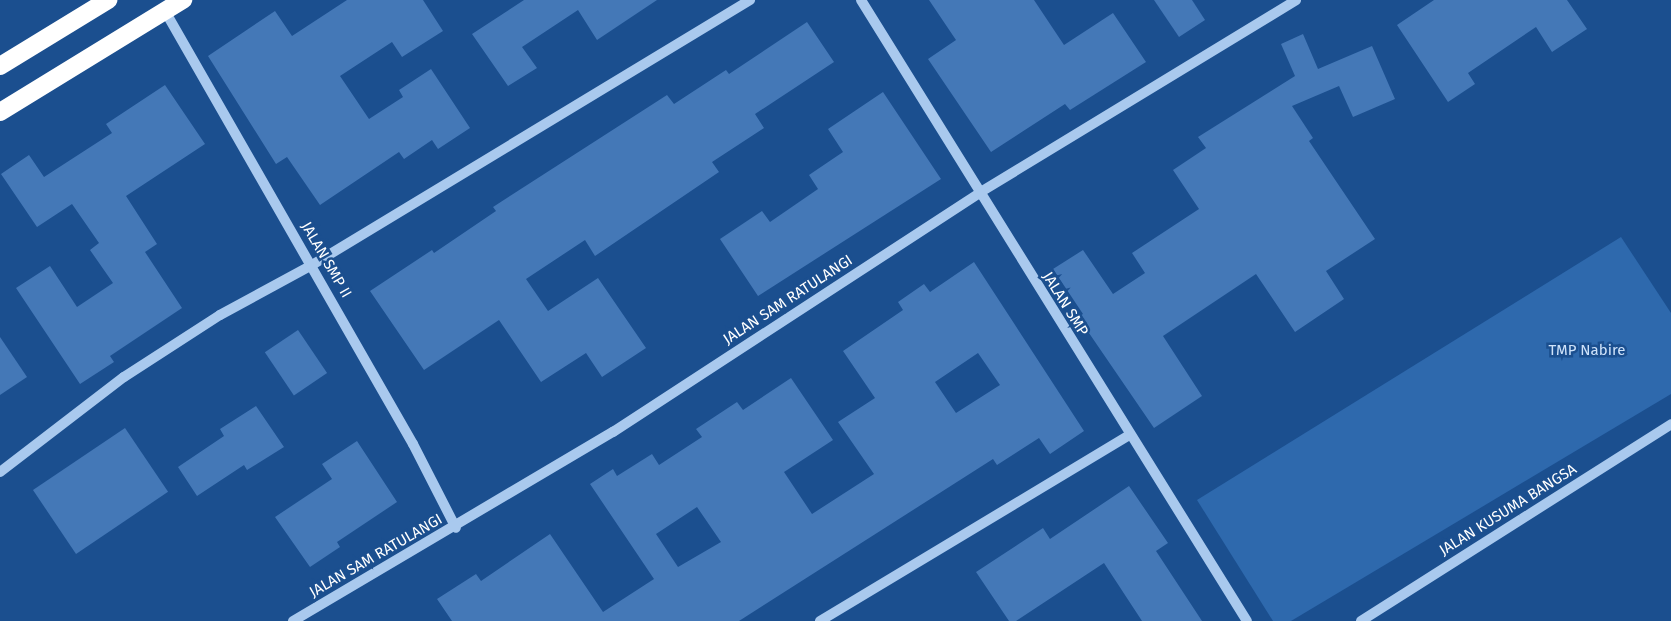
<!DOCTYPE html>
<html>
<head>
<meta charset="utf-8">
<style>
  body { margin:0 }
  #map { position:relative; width:1671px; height:621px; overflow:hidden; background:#1b4f8f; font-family:"Fira Sans",sans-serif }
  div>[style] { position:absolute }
  .green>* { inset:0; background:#2e69ad }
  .building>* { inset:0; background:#4478b7; transform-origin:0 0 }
  .minor>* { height:10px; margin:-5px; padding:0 5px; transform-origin:5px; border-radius:5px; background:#a9c9ee }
  .highway>* { height:18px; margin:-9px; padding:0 9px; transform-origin:9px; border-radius:9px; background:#fff }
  span { translate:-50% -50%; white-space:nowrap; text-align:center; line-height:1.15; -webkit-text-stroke:5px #1b4f8f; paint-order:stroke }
  .street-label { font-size:15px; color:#fff }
  .park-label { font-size:15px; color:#cfe3fa }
</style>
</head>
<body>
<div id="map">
  <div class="green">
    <i style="clip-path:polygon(1621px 237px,1671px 313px,1671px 394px,1291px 621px,1273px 621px,1197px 500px)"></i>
  </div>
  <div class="building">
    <i style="clip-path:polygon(347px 0,423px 0,443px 31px,402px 57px,392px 42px,340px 76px,369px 119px,403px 97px,399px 90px,431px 69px,470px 128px,438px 149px,432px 140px,404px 159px,399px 152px,320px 205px,287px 157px,276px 164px,208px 56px,275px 11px,292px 36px)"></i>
    <i style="clip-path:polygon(524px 0,657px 0,597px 40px,578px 10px,522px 47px,537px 68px,508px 86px,472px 34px)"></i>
    <i style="clip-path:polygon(929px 0,1034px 0,1064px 45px,1113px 13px,1146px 62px,1070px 110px,1065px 104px,991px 152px,928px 59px,956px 40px)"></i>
    <i style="clip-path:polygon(1154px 0,1192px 0,1205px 20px,1179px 37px)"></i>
    <i style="clip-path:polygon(1434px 0,1567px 0,1587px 29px,1552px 52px,1536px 27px,1468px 73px,1475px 84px,1448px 102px,1397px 25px)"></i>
    <i style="clip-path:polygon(807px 22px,834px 62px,755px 114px,764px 128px,712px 162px,719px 172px,595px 256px,585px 240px,526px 279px,548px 311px,598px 278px,646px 348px,602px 377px,586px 353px,541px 382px,499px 320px,424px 370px,370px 291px,432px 250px,434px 253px,496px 211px,493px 207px,667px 95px,674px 104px,726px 70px,729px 74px)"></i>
    <i style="clip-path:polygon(1303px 34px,1318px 69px,1372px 46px,1395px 99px,1353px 117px,1339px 86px,1292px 106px,1313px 138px,1309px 141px,1375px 239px,1326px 271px,1344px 299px,1295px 332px,1256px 274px,1163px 336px,1202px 396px,1154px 428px,1078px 317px,1083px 314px,1053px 269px,1083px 250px,1113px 294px,1145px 273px,1132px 253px,1199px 209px,1173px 170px,1206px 148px,1198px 137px,1295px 76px,1281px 44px)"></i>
    <i style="clip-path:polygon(165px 85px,205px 144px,126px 196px,157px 244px,145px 252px,182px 308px,110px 356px,114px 362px,80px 384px,16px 288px,50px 266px,77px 307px,113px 283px,90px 250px,99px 243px,72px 204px,37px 227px,1px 174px,29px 155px,44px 177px,112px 133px,106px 124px)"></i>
    <i style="clip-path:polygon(883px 92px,941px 179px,758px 296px,720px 239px,762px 211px,770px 222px,818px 189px,809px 175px,843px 152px,828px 129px)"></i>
    <i style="clip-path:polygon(evenodd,974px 262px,1084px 431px,1050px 454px,1039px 438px,997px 465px,993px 459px,739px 621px,452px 621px,437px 599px,476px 574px,481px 581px,550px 534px,603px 612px,654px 579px,590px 484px,613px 469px,617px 476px,652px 454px,659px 465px,702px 437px,696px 429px,737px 402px,743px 410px,791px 378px,833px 440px,784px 472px,812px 514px,874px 474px,838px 422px,875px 398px,843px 351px,903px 310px,898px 302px,924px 284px,930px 292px,974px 262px,978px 353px,1000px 385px,956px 413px,935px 382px,978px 353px,974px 262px,697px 507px,721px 542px,678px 567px,656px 534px,697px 507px)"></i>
    <i style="left:298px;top:330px;width:52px;height:40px;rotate:56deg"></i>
    <i style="clip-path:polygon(0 337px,27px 377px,0 395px)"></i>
    <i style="clip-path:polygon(256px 406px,284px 447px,247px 470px,244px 465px,197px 496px,178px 467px,224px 436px,220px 429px)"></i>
    <i style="left:125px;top:428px;width:77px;height:111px;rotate:56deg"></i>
    <i style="clip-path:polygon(357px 441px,397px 502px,337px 542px,340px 547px,310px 567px,275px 517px,332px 479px,322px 464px)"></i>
    <i style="clip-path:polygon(1129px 486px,1168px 543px,1156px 551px,1202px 621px,1142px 621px,1104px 563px,1016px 621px,1009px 621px,976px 572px,1043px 528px,1050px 539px)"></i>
  </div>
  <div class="minor">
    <i style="left:861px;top:0;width:731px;rotate:58.14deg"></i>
    <i style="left:165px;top:11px;width:499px;rotate:60.2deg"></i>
    <i style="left:413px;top:444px;width:94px;rotate:62.9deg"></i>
    <i style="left:0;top:472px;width:156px;rotate:-37.5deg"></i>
    <i style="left:124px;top:377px;width:114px;rotate:-32.9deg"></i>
    <i style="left:220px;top:315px;width:105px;rotate:-28.5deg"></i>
    <i style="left:312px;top:265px;width:512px;rotate:-31.17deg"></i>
    <i style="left:293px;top:621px;width:372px;rotate:-30.6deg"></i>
    <i style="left:613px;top:432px;width:437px;rotate:-33.1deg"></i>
    <i style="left:979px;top:193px;width:371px;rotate:-31.3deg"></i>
    <i style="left:820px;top:621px;width:361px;rotate:-31deg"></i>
    <i style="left:1361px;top:621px;width:367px;rotate:-32.4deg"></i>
  </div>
  <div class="highway">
    <i style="left:0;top:66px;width:127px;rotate:-31.4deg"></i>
    <i style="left:0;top:112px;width:215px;rotate:-31.5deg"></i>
  </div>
  <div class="street-label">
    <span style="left:326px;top:260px;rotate:60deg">JALAN SMP II</span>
    <span style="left:788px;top:300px;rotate:-33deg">JALAN SAM RATULANGI</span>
    <span style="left:1065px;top:304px;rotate:58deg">JALAN SMP</span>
    <span style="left:1508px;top:510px;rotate:-32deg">JALAN KUSUMA BANGSA</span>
    <span style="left:376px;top:556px;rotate:-30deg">JALAN SAM RATULANGI</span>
  </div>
  <div class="park-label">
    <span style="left:1587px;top:351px">TMP Nabire</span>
  </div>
</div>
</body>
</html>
